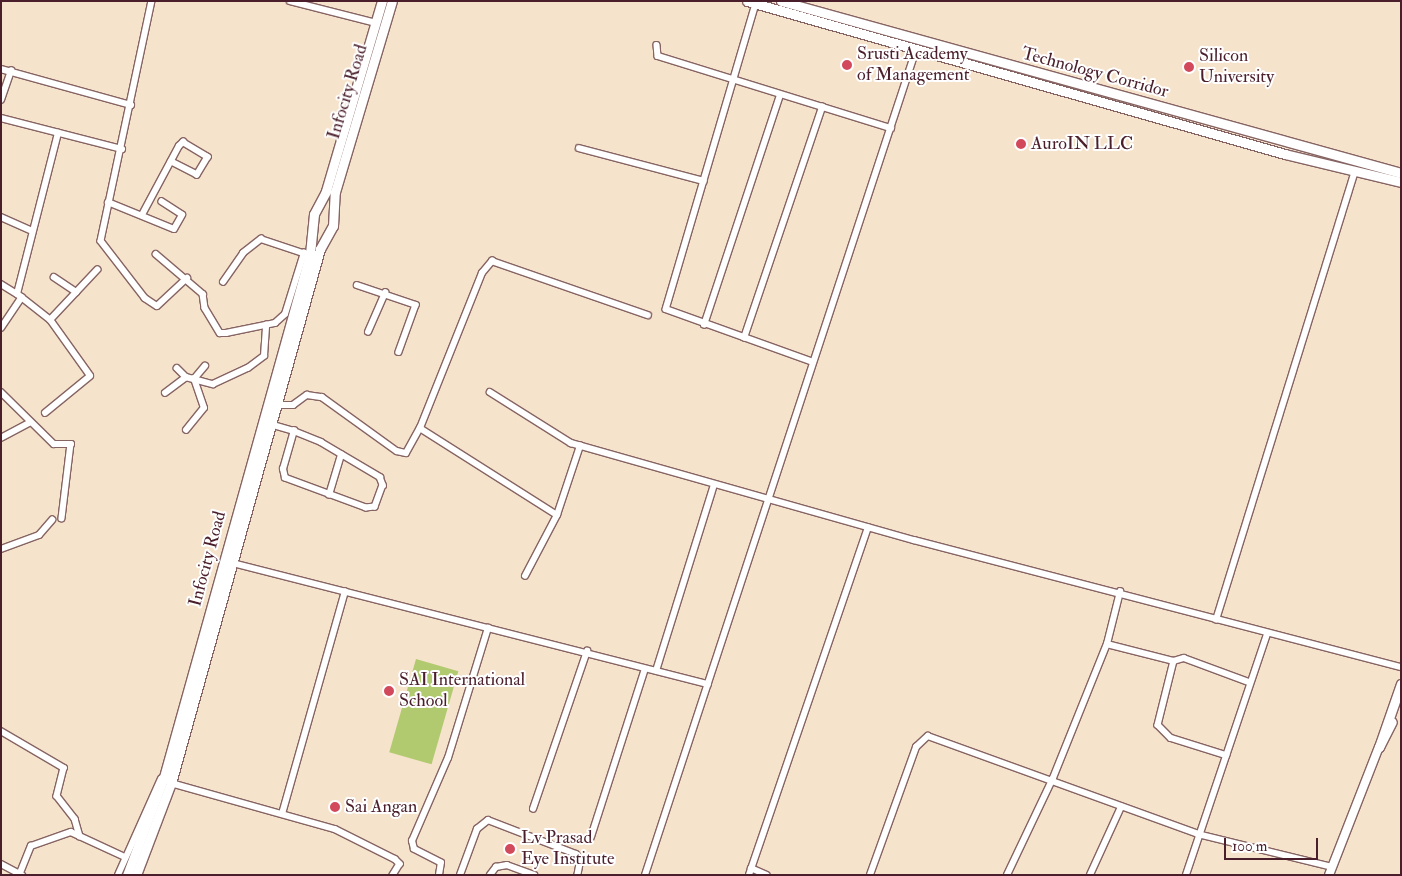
<!DOCTYPE html>
<html>
<head>
<meta charset="utf-8">
<style>
  body { margin:0 }
  #map { position:relative; width:1402px; height:876px; overflow:hidden; background:#f6e3cc; font-family:"IM FELL Double Pica",serif }
  div>[style] { position:absolute }
  .green>* { inset:0; background:#b2ca6f; transform-origin:0 0 }
  .roads { filter:drop-shadow(1px 0 #866463) drop-shadow(-1px 0 #866463) drop-shadow(0 1px #866463) drop-shadow(0 -1px #866463) }
  .street>* { height:5.5px; margin:-2.75px; padding:0 2.75px; transform-origin:2.75px; border-radius:2.75px; background:#fff }
  .secondary>* { height:8px; margin:-4px; padding:0 4px; transform-origin:4px; border-radius:4px; background:#fff }
  .primary>* { height:9px; margin:-4.5px; padding:0 4.5px; transform-origin:4.5px; border-radius:4.5px; background:#fff }
  .dots>* { width:14px; height:14px; translate:-50% -50%; box-sizing:border-box; border:2px solid #fff; border-radius:50% }
  span { translate:-50% -50%; white-space:nowrap; text-align:center; line-height:1.15; -webkit-text-stroke:4px #fff; paint-order:stroke }
  .poi-label { font-size:18px; color:#4a1f2b }
  .left { translate:0 -50%; text-align:left }
  .street-label { font-size:18px; color:#4a1f2b }
  .frame { position:absolute; inset:0; border:2px solid #4a1f2b; pointer-events:none }
  .scale { position:absolute; left:1224px; top:838px; width:94px; height:22px; box-sizing:border-box; border:2px solid #4a1f2b; border-top:0; padding-left:6px; font-size:15px; line-height:18px; white-space:nowrap; color:#4a1f2b; -webkit-text-stroke:4px #fff; paint-order:stroke }
</style>
</head>
<body>
<div id="map">
  <div class="green">
    <i style="left:416px;top:659px;width:44px;height:97px;rotate:16deg"></i>
  </div>
  <div class="roads">
    <div class="street">
      <i style="left:152px;top:1px;width:245px;rotate:102deg"></i>
      <i style="left:101px;top:241px;width:72px;rotate:52.3deg"></i>
      <i style="left:145px;top:298px;width:14px;rotate:34deg"></i>
      <i style="left:157px;top:306px;width:41px;rotate:-43deg"></i>
      <i style="left:290px;top:1px;width:89px;rotate:14.3deg"></i>
      <i style="left:756px;top:4px;width:318px;rotate:106.4deg"></i>
      <i style="left:666px;top:309px;width:156px;rotate:19.8deg"></i>
      <i style="left:657px;top:45px;width:11px;rotate:85deg"></i>
      <i style="left:658px;top:56px;width:244px;rotate:17.2deg"></i>
      <i style="left:1px;top:69px;width:135px;rotate:15.5deg"></i>
      <i style="left:1px;top:100px;width:31px;rotate:-71deg"></i>
      <i style="left:1px;top:118px;width:125px;rotate:14.4deg"></i>
      <i style="left:579px;top:148px;width:129px;rotate:14.8deg"></i>
      <i style="left:108px;top:202px;width:71px;rotate:22.2deg"></i>
      <i style="left:174px;top:229px;width:16px;rotate:-60deg"></i>
      <i style="left:182px;top:215px;width:24px;rotate:-147deg"></i>
      <i style="left:143px;top:213px;width:76px;rotate:-61.8deg"></i>
      <i style="left:179px;top:146px;width:6px;rotate:-45deg"></i>
      <i style="left:183px;top:142px;width:29px;rotate:31deg"></i>
      <i style="left:208px;top:157px;width:21px;rotate:121deg"></i>
      <i style="left:197px;top:175px;width:29px;rotate:-153deg"></i>
      <i style="left:1px;top:217px;width:34px;rotate:24deg"></i>
      <i style="left:156px;top:254px;width:62px;rotate:40.4deg"></i>
      <i style="left:203px;top:294px;width:14px;rotate:82deg"></i>
      <i style="left:205px;top:308px;width:29px;rotate:59deg"></i>
      <i style="left:220px;top:333px;width:6px"></i>
      <i style="left:226px;top:333px;width:50px;rotate:-11.5deg"></i>
      <i style="left:275px;top:323px;width:13px;rotate:-42deg"></i>
      <i style="left:285px;top:314px;width:64px;rotate:-72.7deg"></i>
      <i style="left:54px;top:277px;width:27px;rotate:34deg"></i>
      <i style="left:223px;top:282px;width:35px;rotate:-55deg"></i>
      <i style="left:243px;top:253px;width:23px;rotate:-38deg"></i>
      <i style="left:261px;top:239px;width:47px;rotate:18.4deg"></i>
      <i style="left:1px;top:284px;width:19px;rotate:32deg"></i>
      <i style="left:357px;top:285px;width:62px;rotate:18.7deg"></i>
      <i style="left:416px;top:305px;width:50px;rotate:109.9deg"></i>
      <i style="left:50px;top:320px;width:69px;rotate:-46.8deg"></i>
      <i style="left:704px;top:325px;width:242px;rotate:-71.7deg"></i>
      <i style="left:1px;top:328px;width:37px;rotate:-56deg"></i>
      <i style="left:368px;top:332px;width:43px;rotate:-66.4deg"></i>
      <i style="left:744px;top:338px;width:244px;rotate:-71.3deg"></i>
      <i style="left:177px;top:368px;width:13px;rotate:45deg"></i>
      <i style="left:186px;top:377px;width:28px;rotate:15deg"></i>
      <i style="left:213px;top:384px;width:38px;rotate:-25deg"></i>
      <i style="left:248px;top:368px;width:20px;rotate:-37deg"></i>
      <i style="left:264px;top:356px;width:31px;rotate:-86deg"></i>
      <i style="left:1px;top:392px;width:74px;rotate:44.5deg"></i>
      <i style="left:54px;top:444px;width:17px"></i>
      <i style="left:71px;top:444px;width:75px;rotate:96.9deg"></i>
      <i style="left:490px;top:392px;width:96px;rotate:32.2deg"></i>
      <i style="left:571px;top:443px;width:356px;rotate:15.8deg"></i>
      <i style="left:914px;top:540px;width:503px;rotate:14.62deg"></i>
      <i style="left:165px;top:393px;width:26px;rotate:-37deg"></i>
      <i style="left:279px;top:405px;width:14px"></i>
      <i style="left:293px;top:405px;width:17px;rotate:-36deg"></i>
      <i style="left:307px;top:395px;width:15px;rotate:8deg"></i>
      <i style="left:322px;top:397px;width:92px;rotate:35.8deg"></i>
      <i style="left:397px;top:451px;width:9px;rotate:13deg"></i>
      <i style="left:406px;top:453px;width:29px;rotate:-61deg"></i>
      <i style="left:420px;top:428px;width:167px;rotate:-68.2deg"></i>
      <i style="left:482px;top:273px;width:16px;rotate:-50deg"></i>
      <i style="left:492px;top:261px;width:165px;rotate:19.1deg"></i>
      <i style="left:45px;top:413px;width:58px;rotate:-39.4deg"></i>
      <i style="left:90px;top:376px;width:69px;rotate:-125.5deg"></i>
      <i style="left:50px;top:320px;width:42px;rotate:-141.8deg"></i>
      <i style="left:17px;top:294px;width:166px;rotate:-75.7deg"></i>
      <i style="left:273px;top:425px;width:22px;rotate:16deg"></i>
      <i style="left:294px;top:431px;width:29px;rotate:22deg"></i>
      <i style="left:321px;top:442px;width:69px;rotate:30.7deg"></i>
      <i style="left:380px;top:477px;width:9px;rotate:69deg"></i>
      <i style="left:383px;top:485px;width:23px;rotate:110deg"></i>
      <i style="left:375px;top:507px;width:9px;rotate:174deg"></i>
      <i style="left:366px;top:508px;width:86px;rotate:-159.7deg"></i>
      <i style="left:285px;top:478px;width:9px;rotate:-103deg"></i>
      <i style="left:283px;top:469px;width:40px;rotate:-74deg"></i>
      <i style="left:420px;top:428px;width:162px;rotate:32.4deg"></i>
      <i style="left:557px;top:515px;width:73px;rotate:-71.6deg"></i>
      <i style="left:186px;top:430px;width:28px;rotate:-51deg"></i>
      <i style="left:204px;top:408px;width:31px;rotate:-109deg"></i>
      <i style="left:194px;top:379px;width:17px;rotate:-50deg"></i>
      <i style="left:1px;top:438px;width:32px;rotate:-28deg"></i>
      <i style="left:329px;top:495px;width:42px;rotate:-73.3deg"></i>
      <i style="left:1px;top:549px;width:40px;rotate:-20.2deg"></i>
      <i style="left:39px;top:535px;width:20px;rotate:-49deg"></i>
      <i style="left:233px;top:563px;width:490px;rotate:14.3deg"></i>
      <i style="left:525px;top:576px;width:69px;rotate:-62.3deg"></i>
      <i style="left:1216px;top:620px;width:470px;rotate:-72.8deg"></i>
      <i style="left:1107px;top:644px;width:54px;rotate:-76deg"></i>
      <i style="left:1174px;top:661px;width:66px;rotate:104deg"></i>
      <i style="left:1158px;top:725px;width:18px;rotate:45deg"></i>
      <i style="left:1171px;top:738px;width:58px;rotate:17.2deg"></i>
      <i style="left:656px;top:671px;width:195px;rotate:-72.7deg"></i>
      <i style="left:1px;top:731px;width:73px;rotate:30.4deg"></i>
      <i style="left:64px;top:768px;width:29px;rotate:104deg"></i>
      <i style="left:57px;top:796px;width:29px;rotate:52deg"></i>
      <i style="left:75px;top:819px;width:18px;rotate:74deg"></i>
      <i style="left:171px;top:783px;width:170px;rotate:15.7deg"></i>
      <i style="left:335px;top:829px;width:67px;rotate:26.6deg"></i>
      <i style="left:395px;top:859px;width:7px;rotate:45deg"></i>
      <i style="left:400px;top:864px;width:13px;rotate:122deg"></i>
      <i style="left:533px;top:809px;width:167px;rotate:-71.1deg"></i>
      <i style="left:282px;top:814px;width:231px;rotate:-74.2deg"></i>
      <i style="left:591px;top:837px;width:176px;rotate:-72.2deg"></i>
      <i style="left:1px;top:864px;width:24px;rotate:28deg"></i>
      <i style="left:751px;top:868px;width:17px;rotate:24deg"></i>
      <i style="left:20px;top:873px;width:29px;rotate:-68deg"></i>
      <i style="left:31px;top:846px;width:42px;rotate:-19.3deg"></i>
      <i style="left:71px;top:832px;width:60px;rotate:24.8deg"></i>
      <i style="left:118px;top:875px;width:105px;rotate:-65.9deg"></i>
      <i style="left:439px;top:875px;width:12px;rotate:-81deg"></i>
      <i style="left:441px;top:863px;width:30px;rotate:-153deg"></i>
      <i style="left:414px;top:849px;width:8px;rotate:-104deg"></i>
      <i style="left:412px;top:841px;width:90px;rotate:-66.6deg"></i>
      <i style="left:448px;top:758px;width:136px;rotate:-72.9deg"></i>
      <i style="left:460px;top:875px;width:49px;rotate:-69.7deg"></i>
      <i style="left:477px;top:829px;width:14px;rotate:-39deg"></i>
      <i style="left:488px;top:820px;width:94px;rotate:21.1deg"></i>
      <i style="left:576px;top:854px;width:7px;rotate:45deg"></i>
      <i style="left:581px;top:859px;width:16px;rotate:101deg"></i>
      <i style="left:490px;top:875px;width:10px;rotate:-53deg"></i>
      <i style="left:496px;top:867px;width:11px;rotate:-10deg"></i>
      <i style="left:507px;top:865px;width:29px;rotate:20deg"></i>
      <i style="left:645px;top:875px;width:868px;rotate:-71.82deg"></i>
      <i style="left:749px;top:875px;width:367px;rotate:-71.1deg"></i>
      <i style="left:870px;top:875px;width:136px;rotate:-70.2deg"></i>
      <i style="left:916px;top:747px;width:16px;rotate:-43deg"></i>
      <i style="left:928px;top:736px;width:287px;rotate:19.9deg"></i>
      <i style="left:1198px;top:834px;width:138px;rotate:13.8deg"></i>
      <i style="left:1007px;top:875px;width:107px;rotate:-64.6deg"></i>
      <i style="left:1053px;top:778px;width:144px;rotate:-68.1deg"></i>
      <i style="left:1107px;top:644px;width:69px;rotate:14.2deg"></i>
      <i style="left:1174px;top:661px;width:10px;rotate:-17deg"></i>
      <i style="left:1184px;top:658px;width:69px;rotate:20.3deg"></i>
      <i style="left:1090px;top:875px;width:75px;rotate:-65.5deg"></i>
      <i style="left:1186px;top:875px;width:254px;rotate:-71.4deg"></i>
    </div>
    <div class="secondary">
      <i style="left:1329px;top:875px;width:137px;rotate:-68.7deg"></i>
    </div>
    <div class="primary">
      <i style="left:747px;top:1px;width:559px;rotate:15.88deg"></i>
      <i style="left:1285px;top:154px;width:119px;rotate:13.6deg"></i>
      <i style="left:781px;top:1px;width:643px;rotate:15.51deg"></i>
      <i style="left:1379px;top:747px;width:67px;rotate:-70.8deg"></i>
      <i style="left:1379px;top:747px;width:28px;rotate:-63deg"></i>
      <i style="left:127px;top:875px;width:105px;rotate:-69.3deg"></i>
      <i style="left:164px;top:777px;width:543px;rotate:-74.4deg"></i>
      <i style="left:310px;top:254px;width:40px;rotate:-84.3deg"></i>
      <i style="left:314px;top:214px;width:26px;rotate:-62deg"></i>
      <i style="left:326px;top:191px;width:198px;rotate:-73.6deg"></i>
      <i style="left:136px;top:875px;width:98px;rotate:-69.2deg"></i>
      <i style="left:171px;top:783px;width:554px;rotate:-74.41deg"></i>
      <i style="left:320px;top:249px;width:26px;rotate:-61deg"></i>
      <i style="left:333px;top:226px;width:34px;rotate:-87deg"></i>
      <i style="left:335px;top:192px;width:199px;rotate:-73.4deg"></i>
    </div>
  </div>
  <div class="dots">
    <i style="left:847px;top:65px;background:#d1495b"></i>
    <i style="left:1189px;top:67px;background:#d1495b"></i>
    <i style="left:1021px;top:144px;background:#d1495b"></i>
    <i style="left:389px;top:691px;background:#d1495b"></i>
    <i style="left:335px;top:807px;background:#d1495b"></i>
    <i style="left:510px;top:849px;background:#d1495b"></i>
  </div>
  <div class="poi-label">
    <span class="left" style="left:857px;top:65px">Srusti Academy<br>of Management</span>
    <span class="left" style="left:1199px;top:67px">Silicon<br>University</span>
    <span class="left" style="left:1031px;top:144px">AuroIN LLC</span>
    <span class="left" style="left:399px;top:691px">SAI International<br>School</span>
    <span class="left" style="left:345px;top:807px">Sai Angan</span>
    <span class="left" style="left:521px;top:849px">Lv Prasad<br>Eye Institute</span>
  </div>
  <div class="street-label">
    <span style="left:1095px;top:73px;rotate:15deg">Technology Corridor</span>
    <span style="left:348px;top:92px;rotate:-73deg">Infocity Road</span>
    <span style="left:208px;top:559px;rotate:-75deg">Infocity Road</span>
  </div>
  <div class="frame"></div>
  <div class="scale">100 m</div>
</div>
</body>
</html>
